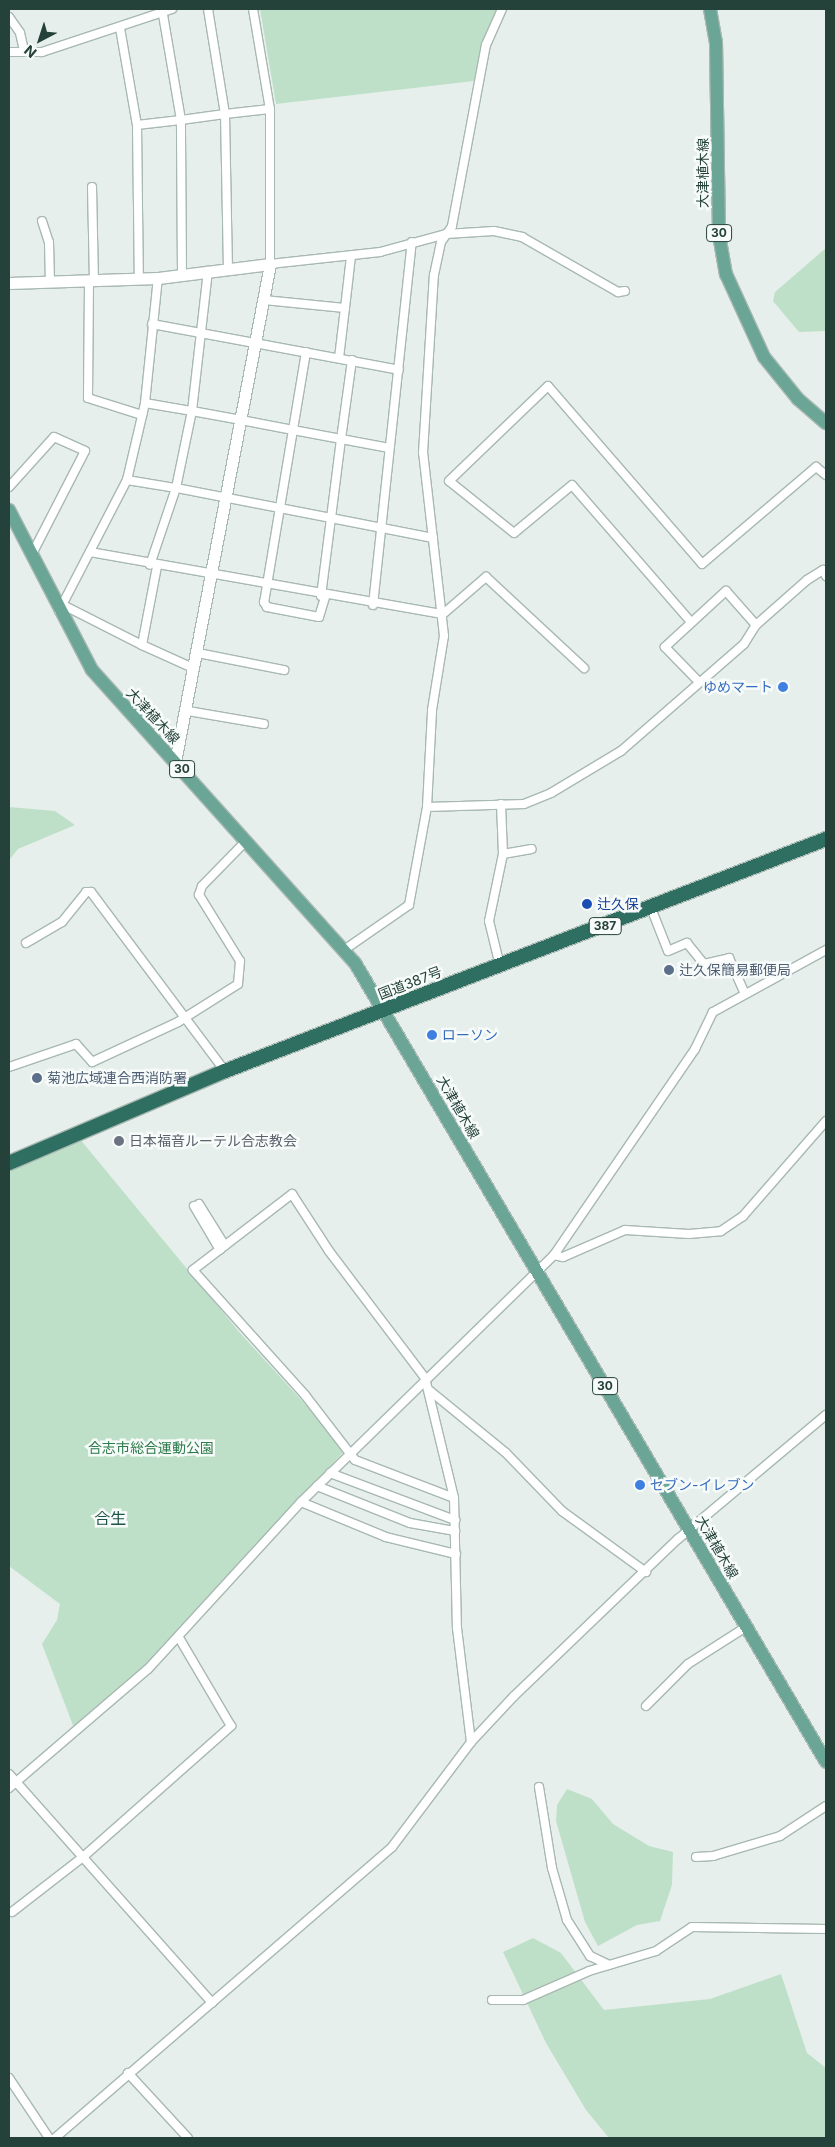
<!DOCTYPE html>
<html>
<head>
<meta charset="utf-8">
<style>
  body { margin:0 }
  #map { position:relative; width:835px; height:2147px; overflow:hidden; background:#e6efeb; font-family:Inter,"Noto Sans JP",sans-serif }
  div>[style] { position:absolute }
  .green>* { inset:0; background:#bfe0c8 }
  .roads { filter:drop-shadow(1px 0 #a8b8b2) drop-shadow(-1px 0 #a8b8b2) drop-shadow(0 1px #a8b8b2) drop-shadow(0 -1px #a8b8b2) }
  .street>* { height:8px; margin:-4px; padding:0 4px; transform-origin:4px; border-radius:4px; background:#fff }
  .secondary>* { height:11px; margin:-5.5px; padding:0 5.5px; transform-origin:5.5px; border-radius:5.5px; background:#fff }
  .primary>* { height:12px; margin:-6px; padding:0 6px; transform-origin:6px; border-radius:6px; background:#6aa596 }
  .highway>* { height:14px; margin:-7px; padding:0 7px; transform-origin:7px; border-radius:7px; background:#2f6f62 }
  .dots>* { width:14px; height:14px; translate:-50% -50%; box-sizing:border-box; border:2px solid #f7fbf9; border-radius:50% }
  span { translate:-50% -50%; white-space:nowrap; text-align:center; line-height:1.15; -webkit-text-stroke:5px #f7fbf9; paint-order:stroke }
  .shield-label span { padding:1px 4px; background:#f7fbf9; border:1px solid; border-radius:4px; -webkit-text-stroke-width:0 }
  .shield-label { font-size:12px; color:#24423a; font-weight:700 }
  .street-label { font-size:14px; color:#24423a }
  .shop-label { font-size:14px; color:#366cbe }
  .right { translate:-100% -50%; text-align:right }
  .left { translate:0 -50%; text-align:left }
  .transit-label { font-size:14px; color:#164399 }
  .service-label { font-size:14px; color:#4e5e75 }
  .worship-label { font-size:14px; color:#5b616d }
  .park-label { font-size:14px; color:#2d7a4b }
  .quarter-label { font-size:16px; color:#1f5548 }
  .frame { position:absolute; inset:0; border:10px solid #24423a; pointer-events:none }
  .north { position:absolute; left:15px; top:15px; width:50px; height:50px; -webkit-text-stroke:4px #f7fbf9; paint-order:stroke; rotate:220deg; font-size:14px; font-weight:700; line-height:20px; text-align:center; color:#24423a }
  .north::after { content:''; display:block; margin:auto; width:18px; height:22px; background:#24423a; clip-path:polygon(50% 0,100% 100%,50% 72%,0 100%) }
</style>
</head>
<body>
<div id="map">
  <div class="green">
    <i style="clip-path:polygon(260px 9px,498px 9px,482px 43px,474px 81px,276px 104px)"></i>
    <i style="clip-path:polygon(826px 248px,826px 331px,799px 332px,773px 301px,775px 292px)"></i>
    <i style="clip-path:polygon(9px 807px,55px 811px,75px 825px,18px 849px,9px 860px)"></i>
    <i style="clip-path:polygon(79px 1138px,240px 1333px,346px 1449px,145px 1667px,74px 1728px,42px 1644px,57px 1620px,60px 1604px,9px 1566px,9px 1169px)"></i>
    <i style="clip-path:polygon(567px 1789px,592px 1799px,613px 1824px,649px 1846px,673px 1852px,672px 1885px,660px 1921px,637px 1925px,598px 1946px,585px 1922px,556px 1821px,557px 1805px)"></i>
    <i style="clip-path:polygon(533px 1938px,561px 1953px,604px 2010px,710px 1999px,781px 1974px,807px 2053px,826px 2068px,826px 2138px,609px 2138px,586px 2110px,546px 2043px,503px 1952px)"></i>
  </div>
  <div class="roads">
    <div class="street">
      <i style="left:208px;top:9px;width:106px;rotate:80.8deg"></i>
      <i style="left:225px;top:114px;width:45px;rotate:-6.3deg"></i>
      <i style="left:253px;top:9px;width:101px;rotate:80.4deg"></i>
      <i style="left:270px;top:109px;width:155px;rotate:90deg"></i>
      <i style="left:270px;top:264px;width:111px;rotate:-6.2deg"></i>
      <i style="left:380px;top:252px;width:68px;rotate:-15.3deg"></i>
      <i style="left:446px;top:234px;width:48px;rotate:-3.6deg"></i>
      <i style="left:494px;top:231px;width:29px;rotate:12deg"></i>
      <i style="left:522px;top:237px;width:111px;rotate:29.8deg"></i>
      <i style="left:618px;top:292px;width:7px;rotate:-8deg"></i>
      <i style="left:9px;top:17px;width:19px;rotate:55deg"></i>
      <i style="left:20px;top:33px;width:18px;rotate:77deg"></i>
      <i style="left:120px;top:28px;width:98px;rotate:80.1deg"></i>
      <i style="left:137px;top:125px;width:153px;rotate:89.3deg"></i>
      <i style="left:9px;top:52px;width:33px"></i>
      <i style="left:42px;top:52px;width:137px;rotate:-18.3deg"></i>
      <i style="left:137px;top:125px;width:44px;rotate:-6.5deg"></i>
      <i style="left:181px;top:120px;width:107px;rotate:-99.7deg"></i>
      <i style="left:92px;top:187px;width:95px;rotate:88.8deg"></i>
      <i style="left:42px;top:221px;width:22px;rotate:72deg"></i>
      <i style="left:49px;top:242px;width:40px;rotate:88.6deg"></i>
      <i style="left:182px;top:275px;width:155px;rotate:-90.4deg"></i>
      <i style="left:181px;top:120px;width:44px;rotate:-7.8deg"></i>
      <i style="left:225px;top:114px;width:154px;rotate:88.9deg"></i>
      <i style="left:89px;top:282px;width:116px;rotate:90.5deg"></i>
      <i style="left:88px;top:398px;width:57px;rotate:17.5deg"></i>
      <i style="left:264px;top:300px;width:81px;rotate:5.6deg"></i>
      <i style="left:345px;top:308px;width:52px;rotate:-83.4deg"></i>
      <i style="left:152px;top:324px;width:251px;rotate:10.5deg"></i>
      <i style="left:306px;top:352px;width:254px;rotate:99.5deg"></i>
      <i style="left:264px;top:602px;width:6px;rotate:59deg"></i>
      <i style="left:267px;top:607px;width:53px;rotate:10.9deg"></i>
      <i style="left:319px;top:617px;width:21px;rotate:-73deg"></i>
      <i style="left:339px;top:358px;width:50px;rotate:-83.2deg"></i>
      <i style="left:352px;top:360px;width:80px;rotate:97.9deg"></i>
      <i style="left:341px;top:439px;width:80px;rotate:97.2deg"></i>
      <i style="left:331px;top:518px;width:158px;rotate:-169deg"></i>
      <i style="left:176px;top:488px;width:79px;rotate:-78.3deg"></i>
      <i style="left:192px;top:411px;width:50px;rotate:10.4deg"></i>
      <i style="left:241px;top:420px;width:53px;rotate:10.9deg"></i>
      <i style="left:293px;top:430px;width:98px;rotate:10.6deg"></i>
      <i style="left:145px;top:403px;width:48px;rotate:9.7deg"></i>
      <i style="left:192px;top:411px;width:141px;rotate:-83.5deg"></i>
      <i style="left:127px;top:480px;width:50px;rotate:9.3deg"></i>
      <i style="left:176px;top:488px;width:81px;rotate:108.7deg"></i>
      <i style="left:9px;top:487px;width:67px;rotate:-48deg"></i>
      <i style="left:54px;top:437px;width:34px;rotate:24deg"></i>
      <i style="left:85px;top:451px;width:118px;rotate:117.2deg"></i>
      <i style="left:90px;top:552px;width:358px;rotate:10deg"></i>
      <i style="left:443px;top:614px;width:57px;rotate:-40.7deg"></i>
      <i style="left:486px;top:577px;width:134px;rotate:42.9deg"></i>
      <i style="left:321px;top:596px;width:79px;rotate:-82.7deg"></i>
      <i style="left:331px;top:518px;width:104px;rotate:11.1deg"></i>
      <i style="left:63px;top:605px;width:89px;rotate:26.9deg"></i>
      <i style="left:142px;top:645px;width:80px;rotate:-79.2deg"></i>
      <i style="left:373px;top:605px;width:365px;rotate:-83.9deg"></i>
      <i style="left:59px;top:611px;width:148px;rotate:-62.6deg"></i>
      <i style="left:127px;top:480px;width:79px;rotate:-76.8deg"></i>
      <i style="left:145px;top:403px;width:126px;rotate:-84.1deg"></i>
      <i style="left:691px;top:622px;width:181px;rotate:-131deg"></i>
      <i style="left:572px;top:485px;width:75px;rotate:140.4deg"></i>
      <i style="left:514px;top:533px;width:83px;rotate:-141.3deg"></i>
      <i style="left:449px;top:481px;width:137px;rotate:-43.8deg"></i>
      <i style="left:548px;top:386px;width:235px;rotate:49.1deg"></i>
      <i style="left:702px;top:564px;width:150px;rotate:-40.4deg"></i>
      <i style="left:816px;top:467px;width:13px;rotate:39deg"></i>
      <i style="left:142px;top:645px;width:58px;rotate:24.4deg"></i>
      <i style="left:198px;top:653px;width:88px;rotate:11.2deg"></i>
      <i style="left:699px;top:682px;width:49px;rotate:-134.2deg"></i>
      <i style="left:665px;top:647px;width:83px;rotate:-42.6deg"></i>
      <i style="left:726px;top:591px;width:45px;rotate:48.6deg"></i>
      <i style="left:188px;top:711px;width:77px;rotate:9.7deg"></i>
      <i style="left:427px;top:807px;width:97px;rotate:-1.8deg"></i>
      <i style="left:524px;top:804px;width:29px;rotate:-22deg"></i>
      <i style="left:551px;top:793px;width:82px;rotate:-31deg"></i>
      <i style="left:621px;top:751px;width:163px;rotate:-41deg"></i>
      <i style="left:744px;top:644px;width:22px;rotate:-58deg"></i>
      <i style="left:756px;top:625px;width:68px;rotate:-41.4deg"></i>
      <i style="left:807px;top:580px;width:19px;rotate:-32deg"></i>
      <i style="left:823px;top:570px;width:7px;rotate:63deg"></i>
      <i style="left:503px;top:854px;width:29px;rotate:-10deg"></i>
      <i style="left:651px;top:908px;width:46px;rotate:68.4deg"></i>
      <i style="left:668px;top:951px;width:21px;rotate:-23deg"></i>
      <i style="left:687px;top:943px;width:27px;rotate:51deg"></i>
      <i style="left:704px;top:964px;width:26px;rotate:-13deg"></i>
      <i style="left:729px;top:958px;width:37px;rotate:66deg"></i>
      <i style="left:26px;top:943px;width:42px;rotate:-30.3deg"></i>
      <i style="left:62px;top:922px;width:38px;rotate:-51deg"></i>
      <i style="left:86px;top:892px;width:5px"></i>
      <i style="left:91px;top:892px;width:224px;rotate:53.2deg"></i>
      <i style="left:344px;top:950px;width:79px;rotate:-34.7deg"></i>
      <i style="left:409px;top:905px;width:100px;rotate:-79.6deg"></i>
      <i style="left:427px;top:807px;width:97px;rotate:-87deg"></i>
      <i style="left:432px;top:710px;width:75px;rotate:-80.8deg"></i>
      <i style="left:444px;top:636px;width:184px;rotate:-96.5deg"></i>
      <i style="left:423px;top:453px;width:178px;rotate:-86.5deg"></i>
      <i style="left:434px;top:275px;width:34px;rotate:-78deg"></i>
      <i style="left:441px;top:242px;width:19px;rotate:-55deg"></i>
      <i style="left:452px;top:226px;width:184px;rotate:-79.4deg"></i>
      <i style="left:486px;top:45px;width:39px;rotate:-66deg"></i>
      <i style="left:500px;top:966px;width:46px;rotate:-103.7deg"></i>
      <i style="left:489px;top:921px;width:68px;rotate:-78.2deg"></i>
      <i style="left:503px;top:854px;width:50px;rotate:-92.3deg"></i>
      <i style="left:9px;top:1067px;width:71px;rotate:-18.9deg"></i>
      <i style="left:76px;top:1044px;width:24px;rotate:48deg"></i>
      <i style="left:92px;top:1062px;width:95px;rotate:-24.9deg"></i>
      <i style="left:178px;top:1022px;width:71px;rotate:-32.3deg"></i>
      <i style="left:238px;top:984px;width:23px;rotate:-85deg"></i>
      <i style="left:240px;top:961px;width:78px;rotate:-121.8deg"></i>
      <i style="left:199px;top:895px;width:9px;rotate:-72deg"></i>
      <i style="left:202px;top:886px;width:64px;rotate:-45.6deg"></i>
      <i style="left:199px;top:1204px;width:49px;rotate:58.2deg"></i>
      <i style="left:194px;top:1206px;width:51px;rotate:59.4deg"></i>
      <i style="left:554px;top:1255px;width:9px;rotate:13deg"></i>
      <i style="left:563px;top:1257px;width:68px;rotate:-23.5deg"></i>
      <i style="left:625px;top:1230px;width:64px;rotate:3.6deg"></i>
      <i style="left:689px;top:1234px;width:32px;rotate:-5deg"></i>
      <i style="left:721px;top:1231px;width:27px;rotate:-34deg"></i>
      <i style="left:743px;top:1216px;width:126px;rotate:-48.9deg"></i>
      <i style="left:429px;top:1390px;width:99px;rotate:39.3deg"></i>
      <i style="left:506px;top:1453px;width:81px;rotate:46deg"></i>
      <i style="left:562px;top:1511px;width:104px;rotate:36deg"></i>
      <i style="left:330px;top:1473px;width:134px;rotate:20.6deg"></i>
      <i style="left:317px;top:1486px;width:100px;rotate:21.7deg"></i>
      <i style="left:410px;top:1523px;width:46px;rotate:10.1deg"></i>
      <i style="left:454px;top:1498px;width:106px;rotate:-159deg"></i>
      <i style="left:355px;top:1460px;width:82px;rotate:-127.6deg"></i>
      <i style="left:305px;top:1395px;width:168px;rotate:-131.9deg"></i>
      <i style="left:193px;top:1270px;width:125px;rotate:-37.5deg"></i>
      <i style="left:292px;top:1194px;width:68px;rotate:57deg"></i>
      <i style="left:329px;top:1251px;width:159px;rotate:52.9deg"></i>
      <i style="left:425px;top:1378px;width:123px;rotate:76.4deg"></i>
      <i style="left:454px;top:1498px;width:130px;rotate:88.7deg"></i>
      <i style="left:457px;top:1628px;width:115px;rotate:83deg"></i>
      <i style="left:301px;top:1502px;width:92px;rotate:22.4deg"></i>
      <i style="left:386px;top:1537px;width:72px;rotate:13.7deg"></i>
      <i style="left:646px;top:1706px;width:59px;rotate:-45deg"></i>
      <i style="left:688px;top:1664px;width:69px;rotate:-32.5deg"></i>
      <i style="left:9px;top:1774px;width:306px;rotate:48.4deg"></i>
      <i style="left:539px;top:1787px;width:82px;rotate:80.9deg"></i>
      <i style="left:552px;top:1868px;width:54px;rotate:73.9deg"></i>
      <i style="left:567px;top:1920px;width:43px;rotate:57.4deg"></i>
      <i style="left:590px;top:1956px;width:21px;rotate:25deg"></i>
      <i style="left:9px;top:1788px;width:183px;rotate:-40.6deg"></i>
      <i style="left:148px;top:1669px;width:226px;rotate:-47.5deg"></i>
      <i style="left:301px;top:1502px;width:354px;rotate:-44.3deg"></i>
      <i style="left:554px;top:1255px;width:250px;rotate:-55.6deg"></i>
      <i style="left:695px;top:1049px;width:41px;rotate:-64.1deg"></i>
      <i style="left:713px;top:1012px;width:129px;rotate:-28.8deg"></i>
      <i style="left:696px;top:1857px;width:17px;rotate:-3deg"></i>
      <i style="left:713px;top:1856px;width:70px;rotate:-16.6deg"></i>
      <i style="left:780px;top:1836px;width:55px;rotate:-33.1deg"></i>
      <i style="left:12px;top:1912px;width:90px;rotate:-37.8deg"></i>
      <i style="left:83px;top:1857px;width:198px;rotate:-41.5deg"></i>
      <i style="left:231px;top:1726px;width:104px;rotate:-120.5deg"></i>
      <i style="left:492px;top:2000px;width:31px"></i>
      <i style="left:523px;top:2000px;width:72px;rotate:-23.7deg"></i>
      <i style="left:589px;top:1971px;width:70px;rotate:-16.6deg"></i>
      <i style="left:656px;top:1951px;width:43px;rotate:-33.7deg"></i>
      <i style="left:692px;top:1927px;width:134px;rotate:0.9deg"></i>
      <i style="left:128px;top:2073px;width:88px;rotate:47.3deg"></i>
      <i style="left:9px;top:2078px;width:72px;rotate:56.3deg"></i>
      <i style="left:55px;top:2138px;width:445px;rotate:-40.8deg"></i>
      <i style="left:392px;top:1847px;width:131px;rotate:-53deg"></i>
      <i style="left:471px;top:1742px;width:63px;rotate:-46.9deg"></i>
      <i style="left:514px;top:1696px;width:227px;rotate:-43.8deg"></i>
      <i style="left:678px;top:1539px;width:193px;rotate:-40deg"></i>
    </div>
    <div class="secondary">
      <i style="left:9px;top:283px;width:149px;rotate:-1.9deg"></i>
      <i style="left:158px;top:278px;width:113px;rotate:-7.1deg"></i>
      <i style="left:270px;top:264px;width:507px;rotate:100.8deg"></i>
    </div>
    <div class="primary">
      <i style="left:710px;top:9px;width:34px;rotate:80deg"></i>
      <i style="left:716px;top:42px;width:193px;rotate:89.1deg"></i>
      <i style="left:719px;top:235px;width:40px;rotate:80deg"></i>
      <i style="left:726px;top:274px;width:91px;rotate:65.4deg"></i>
      <i style="left:764px;top:357px;width:54px;rotate:51deg"></i>
      <i style="left:798px;top:399px;width:37px;rotate:41deg"></i>
      <i style="left:9px;top:510px;width:180px;rotate:62.6deg"></i>
      <i style="left:92px;top:670px;width:394px;rotate:48.1deg"></i>
      <i style="left:355px;top:963px;width:927px;rotate:59.48deg"></i>
    </div>
    <div class="highway">
      <i style="left:9px;top:1163px;width:235px;rotate:-23.1deg"></i>
      <i style="left:225px;top:1071px;width:644px;rotate:-21.11deg"></i>
    </div>
  </div>
  <div class="dots">
    <i style="left:783px;top:687px;background:#3f7fe0"></i>
    <i style="left:587px;top:904px;background:#1a4fb4"></i>
    <i style="left:669px;top:970px;background:#5c6f8a"></i>
    <i style="left:432px;top:1035px;background:#3f7fe0"></i>
    <i style="left:37px;top:1078px;background:#5c6f8a"></i>
    <i style="left:119px;top:1141px;background:#6b7280"></i>
    <i style="left:640px;top:1485px;background:#3f7fe0"></i>
  </div>
  <div class="shield-label">
    <span style="left:719px;top:233px">30</span>
    <span style="left:182px;top:769px">30</span>
    <span style="left:605px;top:926px">387</span>
    <span style="left:605px;top:1386px">30</span>
  </div>
  <div class="street-label">
    <span style="left:703px;top:173px;rotate:-90deg">大津植木線</span>
    <span style="left:153px;top:716px;rotate:47deg">大津植木線</span>
    <span style="left:410px;top:983px;rotate:-21deg">国道387号</span>
    <span style="left:458px;top:1107px;rotate:60deg">大津植木線</span>
    <span style="left:717px;top:1547px;rotate:60deg">大津植木線</span>
  </div>
  <div class="shop-label">
    <span class="right" style="left:773px;top:687px">ゆめマート</span>
    <span class="left" style="left:442px;top:1035px">ローソン</span>
    <span class="left" style="left:650px;top:1485px">セブン-イレブン</span>
  </div>
  <div class="transit-label">
    <span class="left" style="left:597px;top:904px">辻久保</span>
  </div>
  <div class="service-label">
    <span class="left" style="left:679px;top:970px">辻久保簡易郵便局</span>
    <span class="left" style="left:47px;top:1078px">菊池広域連合西消防署</span>
  </div>
  <div class="worship-label">
    <span class="left" style="left:129px;top:1141px">日本福音ルーテル合志教会</span>
  </div>
  <div class="park-label">
    <span style="left:151px;top:1448px">合志市総合運動公園</span>
  </div>
  <div class="quarter-label">
    <span style="left:110px;top:1518px">合生</span>
  </div>
  <div class="frame"></div>
  <div class="north">N</div>
</div>
</body>
</html>
